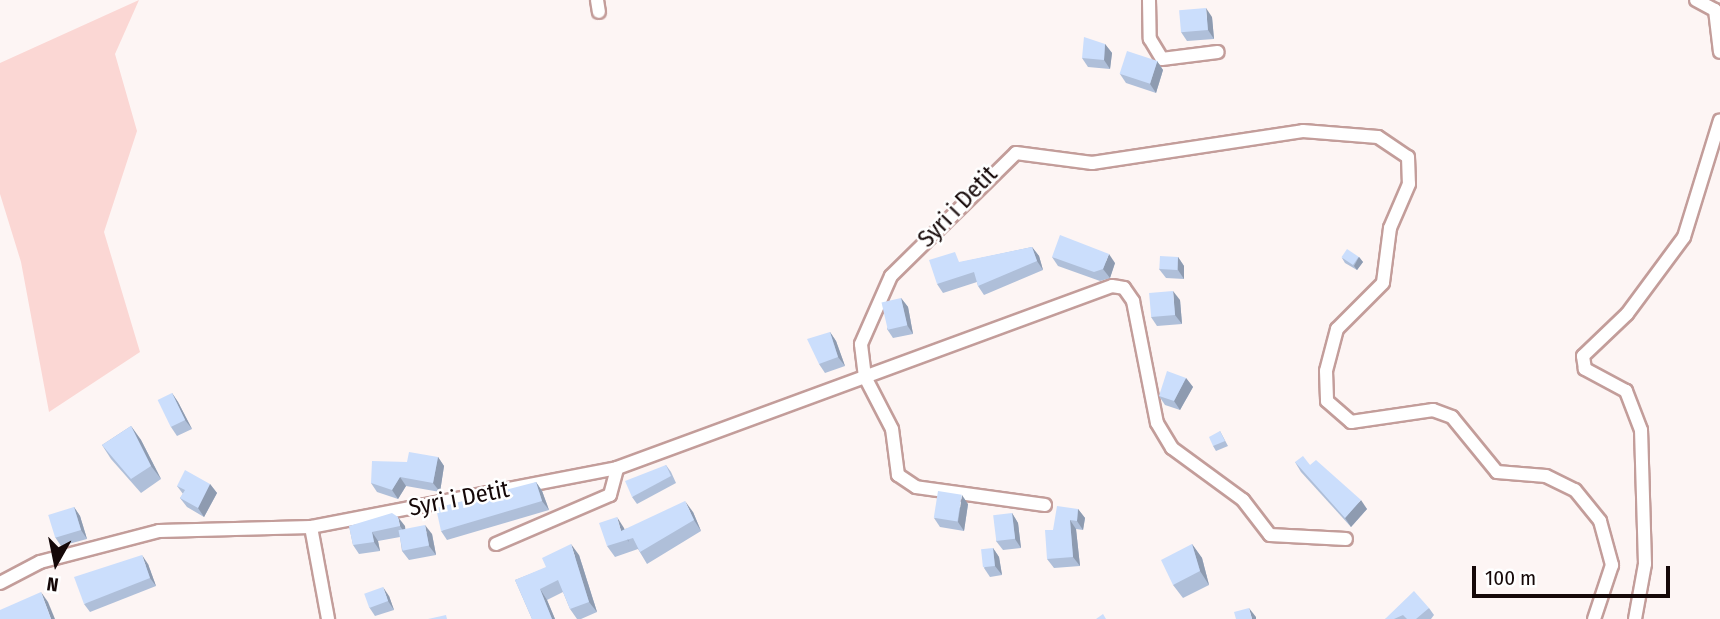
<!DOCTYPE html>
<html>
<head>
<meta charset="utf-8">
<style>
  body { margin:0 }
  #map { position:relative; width:1720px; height:619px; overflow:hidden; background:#fdf5f4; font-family:"Fira Sans Condensed",sans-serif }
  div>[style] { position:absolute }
  .green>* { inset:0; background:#fbd7d4 }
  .roads { filter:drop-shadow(2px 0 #c39d9a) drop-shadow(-2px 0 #c39d9a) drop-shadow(0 2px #c39d9a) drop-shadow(0 -2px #c39d9a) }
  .minor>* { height:12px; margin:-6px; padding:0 6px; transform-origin:6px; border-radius:6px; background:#fff }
  .wall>* { inset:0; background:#afbfd9 }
  .shaded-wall>* { inset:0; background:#8e9bb0 }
  .building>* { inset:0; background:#cbdefc; transform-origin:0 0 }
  span { translate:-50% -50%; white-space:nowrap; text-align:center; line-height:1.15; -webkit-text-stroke:5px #fff; paint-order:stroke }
  .street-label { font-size:24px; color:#150808 }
  .north { position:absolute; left:21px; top:528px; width:70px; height:70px; -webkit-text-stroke:5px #fff; paint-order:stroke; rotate:189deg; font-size:19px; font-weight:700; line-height:28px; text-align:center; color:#150808 }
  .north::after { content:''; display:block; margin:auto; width:24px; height:32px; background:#150808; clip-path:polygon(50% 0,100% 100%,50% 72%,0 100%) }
  .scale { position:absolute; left:1472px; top:566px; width:198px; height:32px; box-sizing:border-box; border:4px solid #150808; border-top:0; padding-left:9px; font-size:21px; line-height:24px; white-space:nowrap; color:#150808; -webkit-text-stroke:5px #fff; paint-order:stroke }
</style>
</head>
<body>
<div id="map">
  <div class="green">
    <i style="clip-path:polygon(139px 0,115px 54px,137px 131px,104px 232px,140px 352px,49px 412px,21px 262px,0 194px,0 63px)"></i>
  </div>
  <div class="roads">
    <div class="minor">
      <i style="left:597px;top:0;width:12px;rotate:81deg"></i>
      <i style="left:1149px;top:0;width:39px;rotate:89deg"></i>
      <i style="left:1150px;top:39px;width:23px;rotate:59deg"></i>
      <i style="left:1162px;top:59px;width:56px;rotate:-7.1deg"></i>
      <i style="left:1696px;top:0;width:21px;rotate:28deg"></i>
      <i style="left:1715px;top:10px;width:42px;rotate:83.2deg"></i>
      <i style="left:1045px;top:505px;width:130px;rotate:-172.1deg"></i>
      <i style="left:916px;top:487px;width:22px;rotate:-146deg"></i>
      <i style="left:898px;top:475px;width:46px;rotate:-97.4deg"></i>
      <i style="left:892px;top:429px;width:59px;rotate:-117.4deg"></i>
      <i style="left:865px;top:377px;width:33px;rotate:-97deg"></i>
      <i style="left:861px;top:344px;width:74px;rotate:-66.2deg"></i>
      <i style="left:891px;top:276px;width:175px;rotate:-44.5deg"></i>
      <i style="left:1016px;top:153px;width:77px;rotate:7.5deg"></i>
      <i style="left:1092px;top:163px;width:213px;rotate:-8.6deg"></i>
      <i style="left:1303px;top:131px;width:75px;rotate:4.6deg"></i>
      <i style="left:1378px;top:137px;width:36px;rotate:34deg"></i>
      <i style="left:1408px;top:157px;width:27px;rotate:88deg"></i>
      <i style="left:1409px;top:184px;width:48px;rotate:113.4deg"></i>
      <i style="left:1390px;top:228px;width:55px;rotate:97.3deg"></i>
      <i style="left:1383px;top:283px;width:65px;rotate:135deg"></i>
      <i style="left:1337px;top:329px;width:43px;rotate:104.7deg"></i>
      <i style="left:1326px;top:371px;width:30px;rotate:88deg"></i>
      <i style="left:1327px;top:401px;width:32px;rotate:41deg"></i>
      <i style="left:1351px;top:422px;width:83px;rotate:-8.3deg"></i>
      <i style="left:1433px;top:410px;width:20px;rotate:20deg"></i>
      <i style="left:1452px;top:417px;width:71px;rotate:50.7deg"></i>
      <i style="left:1497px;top:472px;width:49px;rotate:4.7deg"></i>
      <i style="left:1546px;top:476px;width:32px;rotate:26deg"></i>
      <i style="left:1575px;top:490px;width:40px;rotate:51deg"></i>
      <i style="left:1600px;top:521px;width:46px;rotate:74.7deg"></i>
      <i style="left:1612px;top:565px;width:57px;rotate:108.4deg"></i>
      <i style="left:311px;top:527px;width:94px;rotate:79.5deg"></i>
      <i style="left:496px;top:544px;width:124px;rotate:-23.3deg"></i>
      <i style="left:610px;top:495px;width:28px;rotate:-75deg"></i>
      <i style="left:0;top:583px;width:45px;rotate:-27.7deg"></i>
      <i style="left:40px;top:562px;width:123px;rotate:-14.6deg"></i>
      <i style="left:159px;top:531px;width:152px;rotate:-1.5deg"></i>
      <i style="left:311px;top:527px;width:312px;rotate:-10.9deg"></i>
      <i style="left:617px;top:468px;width:527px;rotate:-20.19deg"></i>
      <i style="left:1112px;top:286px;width:12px;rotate:9deg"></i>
      <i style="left:1124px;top:288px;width:16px;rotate:55deg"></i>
      <i style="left:1133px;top:301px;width:124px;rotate:78.9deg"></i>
      <i style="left:1157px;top:423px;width:29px;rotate:59deg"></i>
      <i style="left:1172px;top:448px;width:88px;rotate:36.2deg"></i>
      <i style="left:1243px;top:500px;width:44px;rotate:52.4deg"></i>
      <i style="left:1270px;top:535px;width:76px;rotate:3deg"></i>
      <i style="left:1635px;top:619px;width:56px;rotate:-79.7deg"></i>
      <i style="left:1645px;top:564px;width:134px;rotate:-91.7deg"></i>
      <i style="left:1641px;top:430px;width:42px;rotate:-111deg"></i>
      <i style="left:1626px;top:391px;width:47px;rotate:-151.8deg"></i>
      <i style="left:1585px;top:369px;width:13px;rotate:-99deg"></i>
      <i style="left:1583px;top:356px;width:61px;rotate:-43.7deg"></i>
      <i style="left:1627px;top:314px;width:96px;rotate:-53.5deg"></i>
      <i style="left:1684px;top:237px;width:122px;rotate:-72.9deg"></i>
    </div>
  </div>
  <div class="wall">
    <i style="clip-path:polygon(1212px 17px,1214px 39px,1187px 41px,1181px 32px)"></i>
    <i style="clip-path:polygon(1105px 44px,1112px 53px,1110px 69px,1088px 67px,1082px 58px)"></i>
    <i style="clip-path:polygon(1157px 61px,1163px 70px,1156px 93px,1126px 83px,1120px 74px)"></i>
    <i style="clip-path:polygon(1032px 247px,1039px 256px,1043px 270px,984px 295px,978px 286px,977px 282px,943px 293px,937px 284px,962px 262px)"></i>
    <i style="clip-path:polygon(1052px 257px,1115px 263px,1110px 278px,1100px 281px,1058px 266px)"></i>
    <i style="clip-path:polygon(1178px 257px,1184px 266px,1184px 279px,1166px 278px,1159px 269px)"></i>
    <i style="clip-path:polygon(1359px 257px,1363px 262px,1357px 270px,1345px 263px,1342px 258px)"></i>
    <i style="clip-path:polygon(901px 298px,908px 307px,913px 334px,893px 338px,887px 329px)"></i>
    <i style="clip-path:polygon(1180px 300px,1182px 324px,1157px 326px,1151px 317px)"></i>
    <i style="clip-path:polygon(830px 332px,836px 341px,845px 366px,825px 373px,819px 364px)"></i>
    <i style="clip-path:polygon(1186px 378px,1193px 387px,1180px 410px,1165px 405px,1159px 396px)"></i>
    <i style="clip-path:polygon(172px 393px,178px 402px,192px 429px,177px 436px,171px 427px)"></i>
    <i style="clip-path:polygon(131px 426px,141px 440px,161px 479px,141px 493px,111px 459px,102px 445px)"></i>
    <i style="clip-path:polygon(1220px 431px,1228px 446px,1216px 451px,1213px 446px)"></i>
    <i style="clip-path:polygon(438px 457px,444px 466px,440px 492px,406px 486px,398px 499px,377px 492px,371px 483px,407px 462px)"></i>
    <i style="clip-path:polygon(1295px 462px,1310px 465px,1367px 509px,1351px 527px,1301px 472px)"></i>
    <i style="clip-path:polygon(666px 465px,671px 472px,676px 483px,637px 504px,632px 497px)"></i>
    <i style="clip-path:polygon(536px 482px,542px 491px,549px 510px,447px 540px,441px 531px)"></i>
    <i style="clip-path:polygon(210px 484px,217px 493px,204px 517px,187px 507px,180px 498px,183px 494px,177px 486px)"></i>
    <i style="clip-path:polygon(968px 504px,964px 531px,940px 527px,934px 518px)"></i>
    <i style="clip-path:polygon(74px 507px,80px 516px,87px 539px,61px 546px,55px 537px)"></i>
    <i style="clip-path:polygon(1078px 509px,1085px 518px,1083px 530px,1076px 529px,1080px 566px,1054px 568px,1047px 559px,1053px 530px)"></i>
    <i style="clip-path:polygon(693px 512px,701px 531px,647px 564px,638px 549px,615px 557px,607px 546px,625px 529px)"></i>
    <i style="clip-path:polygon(1012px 513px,1018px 523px,1021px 548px,1003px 550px,996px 541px)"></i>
    <i style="clip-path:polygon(349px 526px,405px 526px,405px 529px,432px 534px,436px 555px,409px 560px,402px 551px,400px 537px,378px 541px,380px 551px,359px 554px,353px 545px)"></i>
    <i style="clip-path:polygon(1192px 544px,1202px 558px,1209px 585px,1183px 598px,1173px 585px)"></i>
    <i style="clip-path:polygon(993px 548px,999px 557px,1002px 575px,990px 577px,984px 568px)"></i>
    <i style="clip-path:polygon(579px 555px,597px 612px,581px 619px,577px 619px,570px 609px,563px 592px,547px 600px,555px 619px,532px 619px,515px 580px)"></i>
    <i style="clip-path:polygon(148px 564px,156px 586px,90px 612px,84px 604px)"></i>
    <i style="clip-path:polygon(389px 596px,394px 610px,375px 616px,369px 607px)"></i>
    <i style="clip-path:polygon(1429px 608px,1434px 615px,1431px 619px,1385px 619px)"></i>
  </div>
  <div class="shaded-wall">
    <i style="clip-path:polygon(1206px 8px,1212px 17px,1214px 39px,1208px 30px)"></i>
    <i style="clip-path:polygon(1105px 44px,1112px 53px,1110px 69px,1104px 60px)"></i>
    <i style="clip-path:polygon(1157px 61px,1163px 70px,1156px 93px,1150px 84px)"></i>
    <i style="clip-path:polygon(1032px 247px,1039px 256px,1043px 270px,1037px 261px)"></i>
    <i style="clip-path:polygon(1109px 254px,1115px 263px,1110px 278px,1103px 269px)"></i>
    <i style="clip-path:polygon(1178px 257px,1184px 266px,1184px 279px,1178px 270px)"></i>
    <i style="clip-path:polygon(1359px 257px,1363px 262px,1357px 270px,1354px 266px)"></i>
    <i style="clip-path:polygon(1173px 291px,1180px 300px,1182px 324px,1175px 315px)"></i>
    <i style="clip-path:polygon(901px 298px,908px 307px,913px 334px,907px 325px)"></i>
    <i style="clip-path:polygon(830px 332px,836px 341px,845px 366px,838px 357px)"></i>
    <i style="clip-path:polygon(1186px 378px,1193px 387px,1180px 410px,1174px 401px)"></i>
    <i style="clip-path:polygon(172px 393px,178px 402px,192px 429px,185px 420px)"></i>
    <i style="clip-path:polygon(131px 426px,141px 440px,161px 479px,151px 466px)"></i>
    <i style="clip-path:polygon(438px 457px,444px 466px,440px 492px,433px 483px)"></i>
    <i style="clip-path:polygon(400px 477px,406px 486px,398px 499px,392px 490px)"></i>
    <i style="clip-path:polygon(536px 482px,542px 491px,549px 510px,542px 501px)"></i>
    <i style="clip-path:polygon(210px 484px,217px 493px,204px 517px,198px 508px)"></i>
    <i style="clip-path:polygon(962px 495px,968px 504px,964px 531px,958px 522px)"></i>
    <i style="clip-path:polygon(1361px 500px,1367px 509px,1351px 527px,1345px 518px)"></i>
    <i style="clip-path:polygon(685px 501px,693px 512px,701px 531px,694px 520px)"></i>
    <i style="clip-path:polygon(74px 507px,80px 516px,87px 539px,81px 530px)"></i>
    <i style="clip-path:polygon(1078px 509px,1085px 518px,1083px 530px,1077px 521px)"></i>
    <i style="clip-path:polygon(1012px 513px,1018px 523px,1021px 548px,1015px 539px)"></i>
    <i style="clip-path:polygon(398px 517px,405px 526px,406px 535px,400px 526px)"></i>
    <i style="clip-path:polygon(617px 517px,624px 528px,629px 542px,621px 531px)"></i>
    <i style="clip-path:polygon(1070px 520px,1076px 529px,1080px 566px,1073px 557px)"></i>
    <i style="clip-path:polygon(425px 525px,432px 534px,436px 555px,429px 546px)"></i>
    <i style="clip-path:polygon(372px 532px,378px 541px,380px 551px,374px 542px)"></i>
    <i style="clip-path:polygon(571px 544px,579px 555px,597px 612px,589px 602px)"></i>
    <i style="clip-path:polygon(1192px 544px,1202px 558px,1209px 585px,1200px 571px)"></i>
    <i style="clip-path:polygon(993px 548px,999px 557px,1002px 575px,995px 566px)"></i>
    <i style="clip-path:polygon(142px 555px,148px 564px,156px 586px,150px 578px)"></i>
    <i style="clip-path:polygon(383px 587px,389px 596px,394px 610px,388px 601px)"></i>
    <i style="clip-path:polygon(540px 589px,547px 600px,555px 619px,552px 619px)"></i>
    <i style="clip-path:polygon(41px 592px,48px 602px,55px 619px,51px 619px)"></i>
    <i style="clip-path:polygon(1249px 608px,1256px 617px,1256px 619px,1252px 619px)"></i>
  </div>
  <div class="building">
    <i style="left:1206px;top:8px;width:22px;height:27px;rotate:85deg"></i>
    <i style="clip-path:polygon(1084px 37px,1105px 44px,1104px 60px,1082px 58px)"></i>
    <i style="left:1127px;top:51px;width:32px;height:24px;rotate:18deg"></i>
    <i style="clip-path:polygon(1060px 235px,1109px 254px,1103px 269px,1094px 272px,1052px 257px)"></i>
    <i style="clip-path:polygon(1032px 247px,1037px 261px,978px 286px,974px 272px,937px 284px,929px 260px,955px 252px,959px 262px)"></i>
    <i style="left:1347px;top:249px;width:14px;height:10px;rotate:34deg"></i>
    <i style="left:1160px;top:256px;width:18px;height:13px;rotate:3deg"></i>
    <i style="left:1173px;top:291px;width:24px;height:24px;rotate:85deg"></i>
    <i style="left:901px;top:298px;width:28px;height:20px;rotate:77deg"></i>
    <i style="clip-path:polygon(830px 332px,838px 357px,819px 364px,807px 339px)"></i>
    <i style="clip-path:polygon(1167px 371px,1186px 378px,1174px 401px,1159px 396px)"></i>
    <i style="left:172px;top:393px;width:30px;height:16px;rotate:64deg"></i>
    <i style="clip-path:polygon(131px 426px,151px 466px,131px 479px,102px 445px)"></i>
    <i style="clip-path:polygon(1220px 431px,1225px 441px,1213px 446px,1209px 437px)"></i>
    <i style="clip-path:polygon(409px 452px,438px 457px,433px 483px,400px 477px,392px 490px,371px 483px,372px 461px,407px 462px)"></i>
    <i style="clip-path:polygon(1303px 456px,1310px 465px,1316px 460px,1361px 500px,1345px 518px,1295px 462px)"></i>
    <i style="clip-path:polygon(666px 465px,671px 476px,632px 497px,625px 481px)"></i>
    <i style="clip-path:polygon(185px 470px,210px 484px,198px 508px,180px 498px,185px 490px,177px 486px)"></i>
    <i style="clip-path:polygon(536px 482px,542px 501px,441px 531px,436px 508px)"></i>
    <i style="left:938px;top:491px;width:24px;height:27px;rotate:9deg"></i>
    <i style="clip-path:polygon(685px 501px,694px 520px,640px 552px,633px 538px,607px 546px,599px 523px,617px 517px,621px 531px)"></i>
    <i style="clip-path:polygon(1057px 506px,1078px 509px,1077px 521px,1070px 520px,1073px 557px,1047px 559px,1045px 530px,1053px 530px)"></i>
    <i style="left:74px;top:507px;width:24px;height:27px;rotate:73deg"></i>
    <i style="clip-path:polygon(392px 513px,398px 517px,400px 526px,372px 532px,374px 542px,353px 545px,349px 526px)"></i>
    <i style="left:1012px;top:513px;width:26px;height:19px;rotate:83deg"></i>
    <i style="left:425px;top:525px;width:21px;height:27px;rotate:79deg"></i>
    <i style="clip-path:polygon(571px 544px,589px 602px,570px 609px,558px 580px,540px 589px,552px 619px,532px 619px,515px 580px,546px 567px,542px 558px)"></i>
    <i style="clip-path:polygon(1192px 544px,1200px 571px,1173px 585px,1161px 560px)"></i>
    <i style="left:993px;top:548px;width:18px;height:12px;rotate:84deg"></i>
    <i style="clip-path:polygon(142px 555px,150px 578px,84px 604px,74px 577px)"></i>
    <i style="left:383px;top:587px;width:15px;height:20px;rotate:70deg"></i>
    <i style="clip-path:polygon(1414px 591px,1429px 608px,1416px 619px,1407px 619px,1403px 615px,1394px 619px,1385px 619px)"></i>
    <i style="clip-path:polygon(41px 592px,51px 619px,0 619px,0 610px)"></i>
    <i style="clip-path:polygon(1249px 608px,1252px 619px,1236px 619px,1234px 612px)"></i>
    <i style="clip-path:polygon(1103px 614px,1106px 619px,1096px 619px)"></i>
    <i style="clip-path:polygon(446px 615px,447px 619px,428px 619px)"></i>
  </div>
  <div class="street-label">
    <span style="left:958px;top:207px;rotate:-46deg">Syri i Detit</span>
    <span style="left:459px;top:499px;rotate:-11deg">Syri i Detit</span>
  </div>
  <div class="north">N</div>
  <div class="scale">100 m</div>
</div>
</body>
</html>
